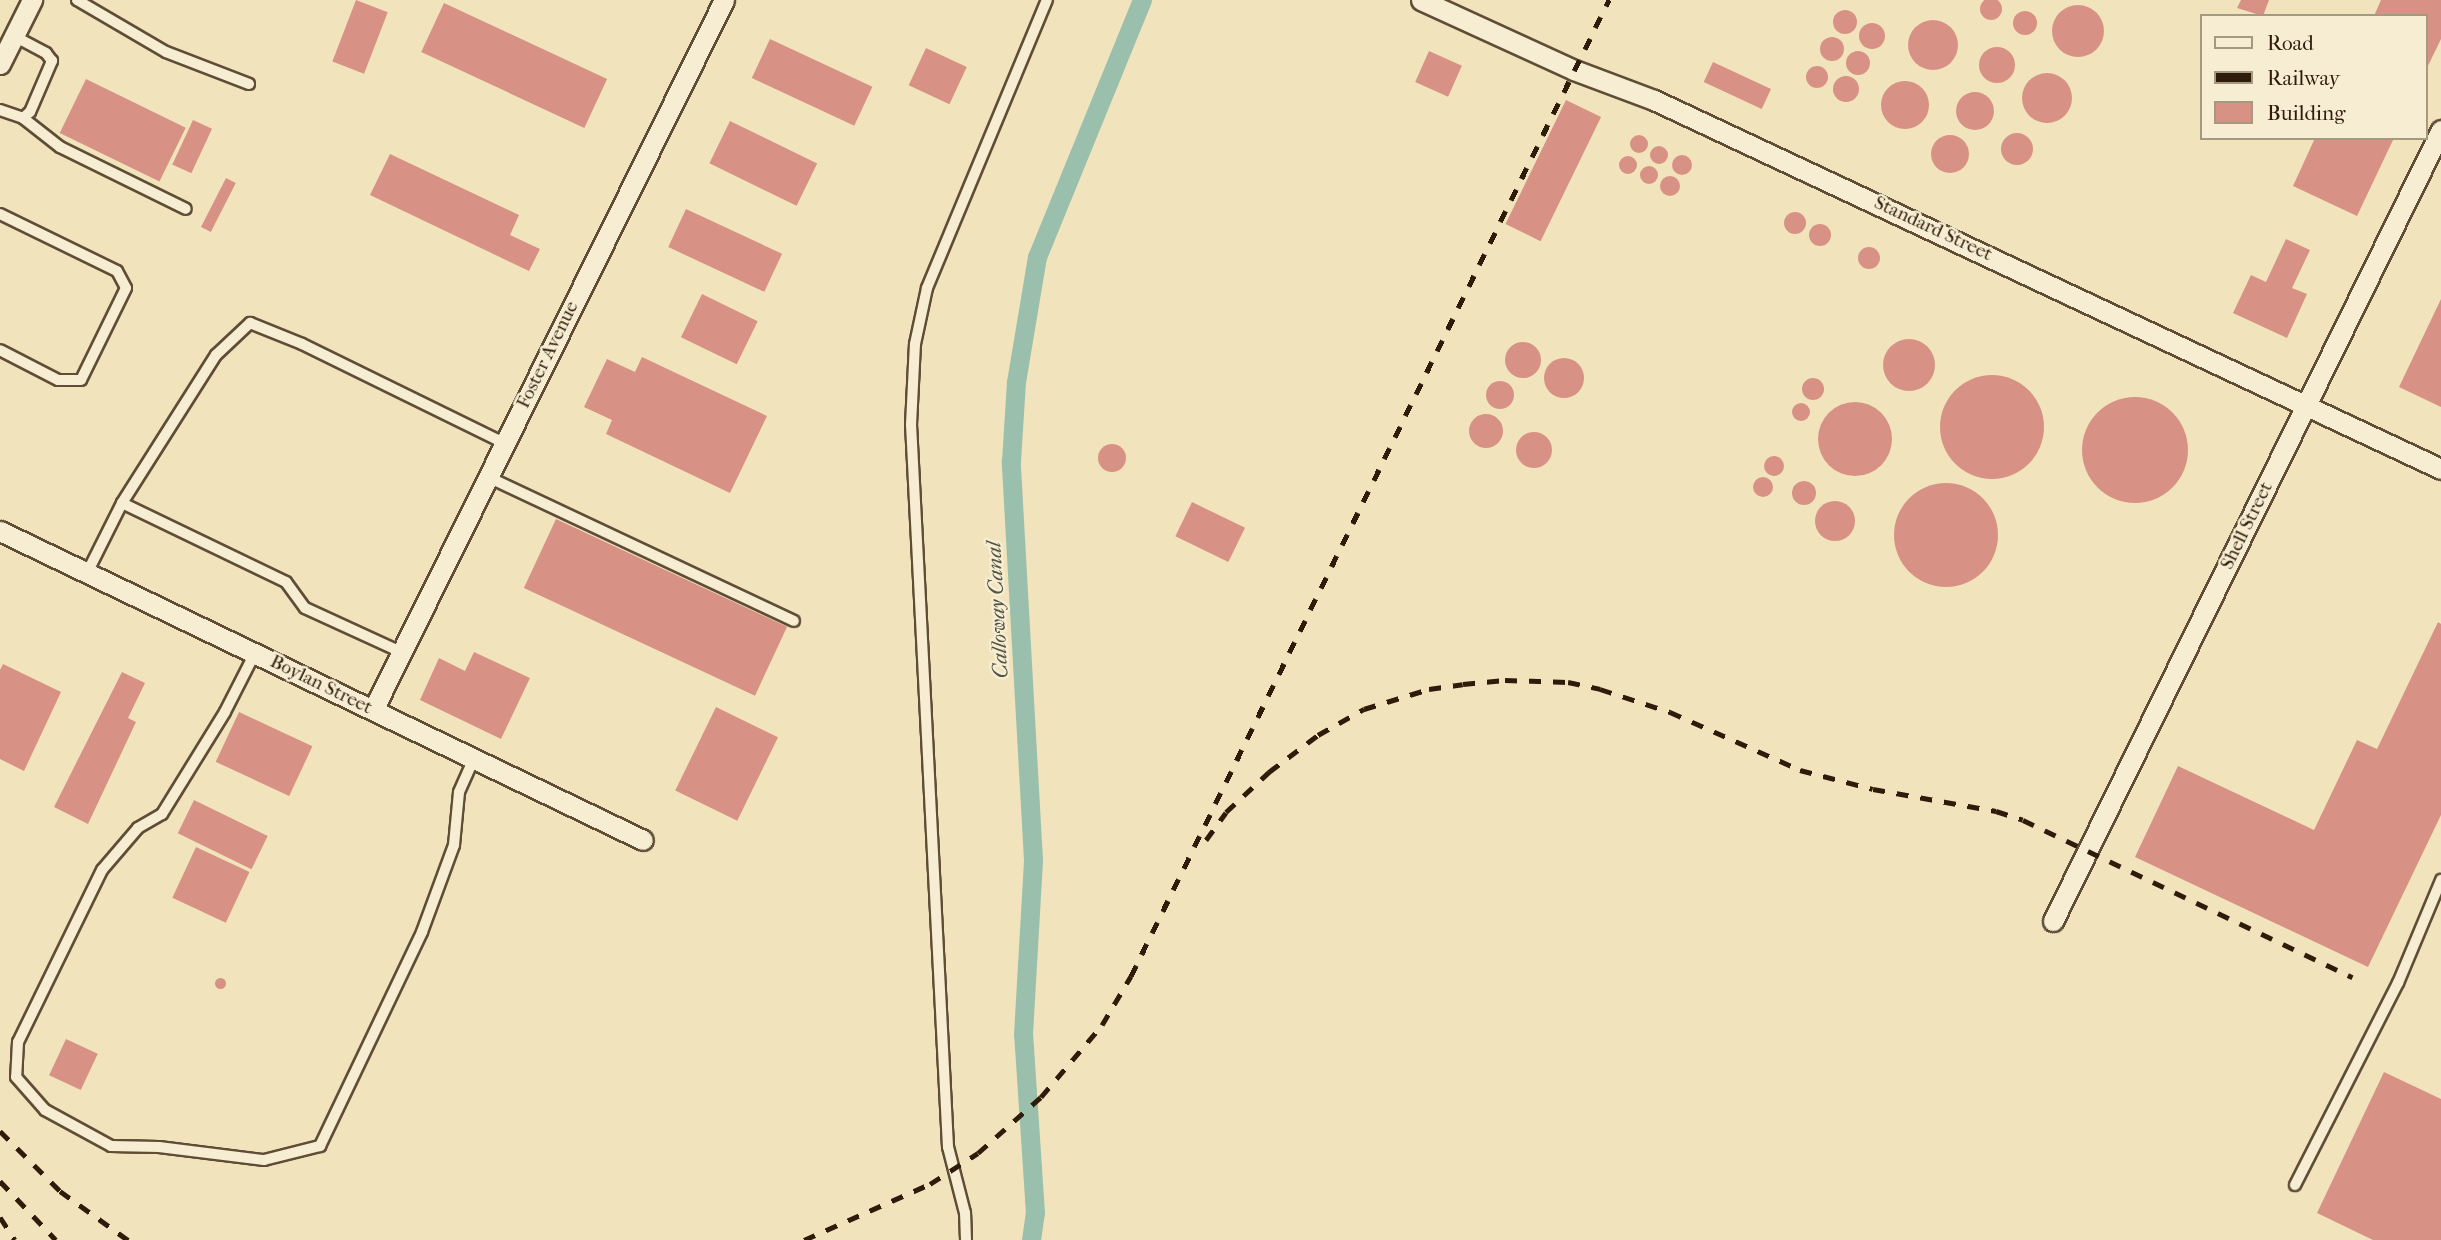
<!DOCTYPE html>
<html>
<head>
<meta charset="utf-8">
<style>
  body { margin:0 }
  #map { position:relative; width:2441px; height:1240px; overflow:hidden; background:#f1e4bc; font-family:"IM FELL French Canon",serif }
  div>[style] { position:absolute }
  .canal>* { height:19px; margin:-9.5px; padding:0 9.5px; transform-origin:9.5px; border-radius:9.5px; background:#9bbfad }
  .building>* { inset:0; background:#d89285; transform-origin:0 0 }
  .round { border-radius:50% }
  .roads { filter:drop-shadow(2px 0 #5f4d36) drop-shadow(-2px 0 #5f4d36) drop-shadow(0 2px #5f4d36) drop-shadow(0 -2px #5f4d36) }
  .lane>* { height:10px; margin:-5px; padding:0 5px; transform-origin:5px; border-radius:5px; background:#f6edd3 }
  .street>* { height:19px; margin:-9.5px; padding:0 9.5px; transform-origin:9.5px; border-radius:9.5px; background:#f6edd3 }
  .rail>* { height:5px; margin-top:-2.5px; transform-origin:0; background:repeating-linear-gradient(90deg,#2e1b09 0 12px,transparent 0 24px) }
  span { translate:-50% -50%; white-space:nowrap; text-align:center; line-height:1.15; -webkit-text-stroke:5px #f6edd3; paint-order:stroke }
  .street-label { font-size:19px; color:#2e1b09 }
  .water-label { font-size:21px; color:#545442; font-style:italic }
  .legend { position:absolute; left:2200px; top:14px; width:228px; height:126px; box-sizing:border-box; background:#f6edd3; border:2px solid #a69982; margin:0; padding:9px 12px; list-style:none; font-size:21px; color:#2e1b09 }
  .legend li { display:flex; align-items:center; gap:14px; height:35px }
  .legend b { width:35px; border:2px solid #a69982 }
</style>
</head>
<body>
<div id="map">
  <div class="canal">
    <i style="left:1031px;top:1240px;width:27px;rotate:-82deg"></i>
    <i style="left:1035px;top:1213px;width:179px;rotate:-93.8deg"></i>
    <i style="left:1023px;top:1034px;width:174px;rotate:-86.7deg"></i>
    <i style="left:1033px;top:860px;width:400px;rotate:-93.2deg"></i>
    <i style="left:1011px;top:461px;width:79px;rotate:-86.4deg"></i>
    <i style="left:1016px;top:382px;width:127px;rotate:-80.5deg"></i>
    <i style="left:1037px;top:257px;width:278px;rotate:-67.8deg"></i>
  </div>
  <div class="building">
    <i class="round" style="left:1980px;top:-2px;width:22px;height:22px"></i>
    <i style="left:356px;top:0;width:34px;height:66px;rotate:21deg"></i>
    <i style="clip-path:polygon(2241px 0,2269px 0,2263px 16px,2237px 8px)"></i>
    <i style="clip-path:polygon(2381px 0,2441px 0,2441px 39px,2425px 72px,2425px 16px,2374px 16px)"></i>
    <i style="left:444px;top:3px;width:180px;height:54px;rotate:25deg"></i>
    <i class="round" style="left:2052px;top:5px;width:52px;height:52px"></i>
    <i class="round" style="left:1833px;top:10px;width:24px;height:24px"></i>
    <i class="round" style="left:2013px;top:11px;width:24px;height:24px"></i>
    <i class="round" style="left:1908px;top:20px;width:50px;height:50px"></i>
    <i class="round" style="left:1859px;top:23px;width:26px;height:26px"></i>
    <i class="round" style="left:1820px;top:37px;width:24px;height:24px"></i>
    <i style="left:770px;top:39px;width:113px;height:43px;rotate:25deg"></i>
    <i class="round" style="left:1979px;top:47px;width:36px;height:36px"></i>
    <i style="left:926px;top:48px;width:45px;height:41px;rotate:25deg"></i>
    <i class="round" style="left:1846px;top:51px;width:24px;height:24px"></i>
    <i style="left:1429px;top:51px;width:36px;height:34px;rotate:24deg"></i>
    <i style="left:1713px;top:62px;width:64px;height:22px;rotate:25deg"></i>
    <i class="round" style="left:1806px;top:66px;width:22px;height:22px"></i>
    <i class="round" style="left:2022px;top:73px;width:50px;height:50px"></i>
    <i class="round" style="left:1833px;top:76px;width:26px;height:26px"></i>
    <i style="left:86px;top:79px;width:111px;height:60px;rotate:26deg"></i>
    <i class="round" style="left:1881px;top:81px;width:48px;height:48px"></i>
    <i class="round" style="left:1956px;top:92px;width:38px;height:38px"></i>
    <i style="left:1566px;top:100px;width:39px;height:138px;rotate:26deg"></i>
    <i style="left:193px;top:120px;width:21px;height:49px;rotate:25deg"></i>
    <i style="left:730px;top:121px;width:97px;height:47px;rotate:26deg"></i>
    <i class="round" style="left:2001px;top:133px;width:32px;height:32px"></i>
    <i class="round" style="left:1630px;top:135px;width:18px;height:18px"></i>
    <i class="round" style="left:1931px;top:135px;width:38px;height:38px"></i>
    <i style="clip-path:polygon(2315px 138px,2394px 138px,2357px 216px,2293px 186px)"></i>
    <i class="round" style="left:1650px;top:146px;width:18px;height:18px"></i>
    <i style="clip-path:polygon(390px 154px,519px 215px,510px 235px,540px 249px,529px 271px,370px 195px)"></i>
    <i class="round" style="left:1672px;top:155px;width:20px;height:20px"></i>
    <i class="round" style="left:1619px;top:156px;width:18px;height:18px"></i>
    <i class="round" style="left:1640px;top:166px;width:18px;height:18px"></i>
    <i class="round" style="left:1660px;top:176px;width:20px;height:20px"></i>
    <i style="left:226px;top:178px;width:11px;height:55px;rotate:27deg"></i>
    <i style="left:686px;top:209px;width:106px;height:42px;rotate:25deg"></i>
    <i class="round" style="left:1784px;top:212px;width:22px;height:22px"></i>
    <i class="round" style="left:1809px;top:224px;width:22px;height:22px"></i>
    <i style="clip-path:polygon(2286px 239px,2310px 250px,2292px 288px,2307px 294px,2287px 338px,2233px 313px,2251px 275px,2266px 282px)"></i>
    <i class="round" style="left:1858px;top:247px;width:22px;height:22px"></i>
    <i style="left:702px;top:294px;width:62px;height:48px;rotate:26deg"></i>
    <i style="clip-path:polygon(2441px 299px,2441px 407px,2399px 387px)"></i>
    <i class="round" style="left:1883px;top:339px;width:52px;height:52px"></i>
    <i class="round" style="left:1505px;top:342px;width:36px;height:36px"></i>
    <i style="clip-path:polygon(642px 357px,767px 416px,730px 493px,606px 434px,612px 420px,584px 407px,607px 359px,635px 372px)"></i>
    <i class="round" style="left:1544px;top:358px;width:40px;height:40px"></i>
    <i class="round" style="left:1940px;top:375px;width:104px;height:104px"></i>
    <i class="round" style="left:1802px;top:378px;width:22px;height:22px"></i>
    <i class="round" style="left:1486px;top:381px;width:28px;height:28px"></i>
    <i class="round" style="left:2082px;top:397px;width:106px;height:106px"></i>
    <i class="round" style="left:1818px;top:402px;width:74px;height:74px"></i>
    <i class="round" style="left:1792px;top:403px;width:18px;height:18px"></i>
    <i class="round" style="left:1469px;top:414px;width:34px;height:34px"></i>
    <i class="round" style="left:1516px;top:432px;width:36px;height:36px"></i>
    <i class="round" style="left:1098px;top:444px;width:28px;height:28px"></i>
    <i class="round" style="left:1764px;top:456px;width:20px;height:20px"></i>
    <i class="round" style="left:1753px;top:477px;width:20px;height:20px"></i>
    <i class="round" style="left:1792px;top:481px;width:24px;height:24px"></i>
    <i class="round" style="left:1894px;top:483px;width:104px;height:104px"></i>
    <i class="round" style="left:1815px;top:501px;width:40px;height:40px"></i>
    <i style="left:1192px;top:502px;width:59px;height:38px;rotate:26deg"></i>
    <i style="left:556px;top:519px;width:255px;height:76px;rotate:25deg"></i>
    <i style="clip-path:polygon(2438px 622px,2441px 624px,2441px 815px,2368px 967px,2135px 857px,2178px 766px,2314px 830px,2357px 740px,2377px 749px)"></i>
    <i style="clip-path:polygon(474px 652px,530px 678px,501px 739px,420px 700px,439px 658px,465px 671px)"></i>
    <i style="clip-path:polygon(3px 664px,61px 692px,24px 771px,0 759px,0 670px)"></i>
    <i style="clip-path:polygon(122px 672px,145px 683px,128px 718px,136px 722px,88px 824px,54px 807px)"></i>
    <i style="left:716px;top:707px;width:69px;height:93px;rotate:26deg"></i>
    <i style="left:239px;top:712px;width:81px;height:55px;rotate:25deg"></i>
    <i style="left:194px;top:800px;width:82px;height:37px;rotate:26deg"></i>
    <i style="left:196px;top:847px;width:59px;height:56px;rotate:25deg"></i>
    <i class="round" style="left:214.5px;top:977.5px;width:11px;height:11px"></i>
    <i style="left:66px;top:1039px;width:35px;height:40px;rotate:25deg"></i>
    <i style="clip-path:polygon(2384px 1072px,2441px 1099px,2441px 1240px,2373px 1240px,2317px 1213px)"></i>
  </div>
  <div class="roads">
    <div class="lane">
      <i style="left:77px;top:0;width:103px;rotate:30.3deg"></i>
      <i style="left:166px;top:52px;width:89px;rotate:21.1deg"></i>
      <i style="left:0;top:110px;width:24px;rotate:19deg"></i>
      <i style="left:23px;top:118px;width:9px;rotate:-41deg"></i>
      <i style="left:30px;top:112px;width:56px;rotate:-66.7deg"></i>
      <i style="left:52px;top:61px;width:10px;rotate:-127deg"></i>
      <i style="left:46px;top:53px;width:36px;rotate:-152deg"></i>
      <i style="left:23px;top:118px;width:47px;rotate:38.1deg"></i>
      <i style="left:60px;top:147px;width:140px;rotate:26.2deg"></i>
      <i style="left:0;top:214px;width:130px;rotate:26deg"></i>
      <i style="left:117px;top:271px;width:19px;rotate:62deg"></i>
      <i style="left:126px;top:288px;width:102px;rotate:116.1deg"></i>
      <i style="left:81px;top:380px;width:23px;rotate:180deg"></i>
      <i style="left:58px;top:380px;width:65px;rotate:-152.7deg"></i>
      <i style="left:488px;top:477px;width:338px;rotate:25.2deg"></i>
      <i style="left:122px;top:503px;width:175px;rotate:-57.6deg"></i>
      <i style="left:216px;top:355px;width:47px;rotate:-43.3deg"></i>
      <i style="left:250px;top:323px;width:56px;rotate:22deg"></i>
      <i style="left:302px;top:344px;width:225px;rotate:26.1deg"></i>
      <i style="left:87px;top:573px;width:78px;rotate:-63.4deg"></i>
      <i style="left:122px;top:503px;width:182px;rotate:25.7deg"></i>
      <i style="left:286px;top:582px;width:32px;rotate:54deg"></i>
      <i style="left:305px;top:608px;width:106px;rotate:24.6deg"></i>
      <i style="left:255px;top:653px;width:66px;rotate:117deg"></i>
      <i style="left:225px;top:712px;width:120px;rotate:121.7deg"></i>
      <i style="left:162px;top:814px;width:28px;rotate:150deg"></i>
      <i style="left:138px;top:828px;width:55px;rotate:130.6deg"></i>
      <i style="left:102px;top:870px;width:191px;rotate:116deg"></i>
      <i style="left:18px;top:1042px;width:35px;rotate:93deg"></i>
      <i style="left:16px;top:1077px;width:44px;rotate:48.7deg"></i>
      <i style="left:45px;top:1110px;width:75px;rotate:28.6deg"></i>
      <i style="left:111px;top:1146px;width:48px;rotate:1.2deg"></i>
      <i style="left:159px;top:1147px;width:106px;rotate:7.1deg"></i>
      <i style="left:264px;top:1160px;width:58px;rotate:-14deg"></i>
      <i style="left:320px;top:1146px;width:237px;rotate:-64.5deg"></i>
      <i style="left:422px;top:932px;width:93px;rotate:-69.8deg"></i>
      <i style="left:454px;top:845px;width:53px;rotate:-84.6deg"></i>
      <i style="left:459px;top:792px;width:36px;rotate:-66deg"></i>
      <i style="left:2295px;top:1185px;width:227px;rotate:-63deg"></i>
      <i style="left:2398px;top:983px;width:112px;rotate:-67.3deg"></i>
      <i style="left:966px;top:1240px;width:27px;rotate:-92deg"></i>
      <i style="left:965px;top:1213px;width:68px;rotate:-104.4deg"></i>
      <i style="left:948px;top:1147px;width:723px;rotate:-92.93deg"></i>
      <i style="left:911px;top:425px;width:81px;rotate:-87.2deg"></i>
      <i style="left:915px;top:344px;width:57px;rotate:-77.9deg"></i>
      <i style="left:927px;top:288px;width:312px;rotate:-67.4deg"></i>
    </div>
    <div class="street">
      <i style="left:1421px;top:0;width:168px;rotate:24.6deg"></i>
      <i style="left:1574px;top:70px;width:85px;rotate:20.6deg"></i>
      <i style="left:1654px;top:100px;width:869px;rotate:25.12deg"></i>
      <i style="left:0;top:64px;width:72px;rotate:-63.4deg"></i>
      <i style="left:0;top:531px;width:713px;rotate:25.67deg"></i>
      <i style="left:373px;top:710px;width:792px;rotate:-63.69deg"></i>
      <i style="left:2053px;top:921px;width:881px;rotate:-63.87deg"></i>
    </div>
  </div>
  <div class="rail">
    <i style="left:1206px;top:840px;width:34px;rotate:-54deg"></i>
    <i style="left:1226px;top:812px;width:59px;rotate:-42.9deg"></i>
    <i style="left:1269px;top:772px;width:61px;rotate:-37.1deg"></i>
    <i style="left:1318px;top:735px;width:53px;rotate:-29.5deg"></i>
    <i style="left:1364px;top:709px;width:68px;rotate:-17.1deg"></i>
    <i style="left:1429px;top:689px;width:34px;rotate:-8deg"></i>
    <i style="left:1463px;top:684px;width:42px;rotate:-5.4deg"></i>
    <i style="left:1505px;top:680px;width:63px;rotate:1.8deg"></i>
    <i style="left:1568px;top:682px;width:33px;rotate:12deg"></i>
    <i style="left:1600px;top:689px;width:74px;rotate:18.2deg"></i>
    <i style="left:1670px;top:712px;width:142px;rotate:24deg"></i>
    <i style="left:1800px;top:770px;width:75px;rotate:14.6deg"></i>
    <i style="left:1873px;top:789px;width:125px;rotate:10.1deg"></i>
    <i style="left:1996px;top:811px;width:28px;rotate:18deg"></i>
    <i style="left:2023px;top:820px;width:365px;rotate:25.5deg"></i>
    <i style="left:0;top:1131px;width:85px;rotate:45deg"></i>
    <i style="left:60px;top:1191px;width:84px;rotate:35.8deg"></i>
    <i style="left:0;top:1181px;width:81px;rotate:46.5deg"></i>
    <i style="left:0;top:1217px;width:27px;rotate:57deg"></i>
    <i style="left:804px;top:1240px;width:138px;rotate:-24deg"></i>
    <i style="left:930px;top:1184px;width:57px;rotate:-32.9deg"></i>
    <i style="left:978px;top:1153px;width:84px;rotate:-41.6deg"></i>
    <i style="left:1041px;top:1097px;width:94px;rotate:-49.7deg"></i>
    <i style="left:1102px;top:1025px;width:57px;rotate:-59.4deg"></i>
    <i style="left:1131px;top:976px;width:1087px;rotate:-63.91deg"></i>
  </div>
  <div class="street-label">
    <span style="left:1933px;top:229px;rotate:25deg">Standard Street</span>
    <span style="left:548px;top:355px;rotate:-64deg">Foster Avenue</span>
    <span style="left:2247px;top:526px;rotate:-64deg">Shell Street</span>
    <span style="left:321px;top:685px;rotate:26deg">Boylan Street</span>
  </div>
  <div class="water-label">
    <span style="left:997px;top:610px;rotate:-93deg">Calloway Canal</span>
  </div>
  <ul class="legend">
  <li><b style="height:9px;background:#f6edd3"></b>Road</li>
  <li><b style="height:9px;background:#2e1b09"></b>Railway</li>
  <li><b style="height:19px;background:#d89285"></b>Building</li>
  </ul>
</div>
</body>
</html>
